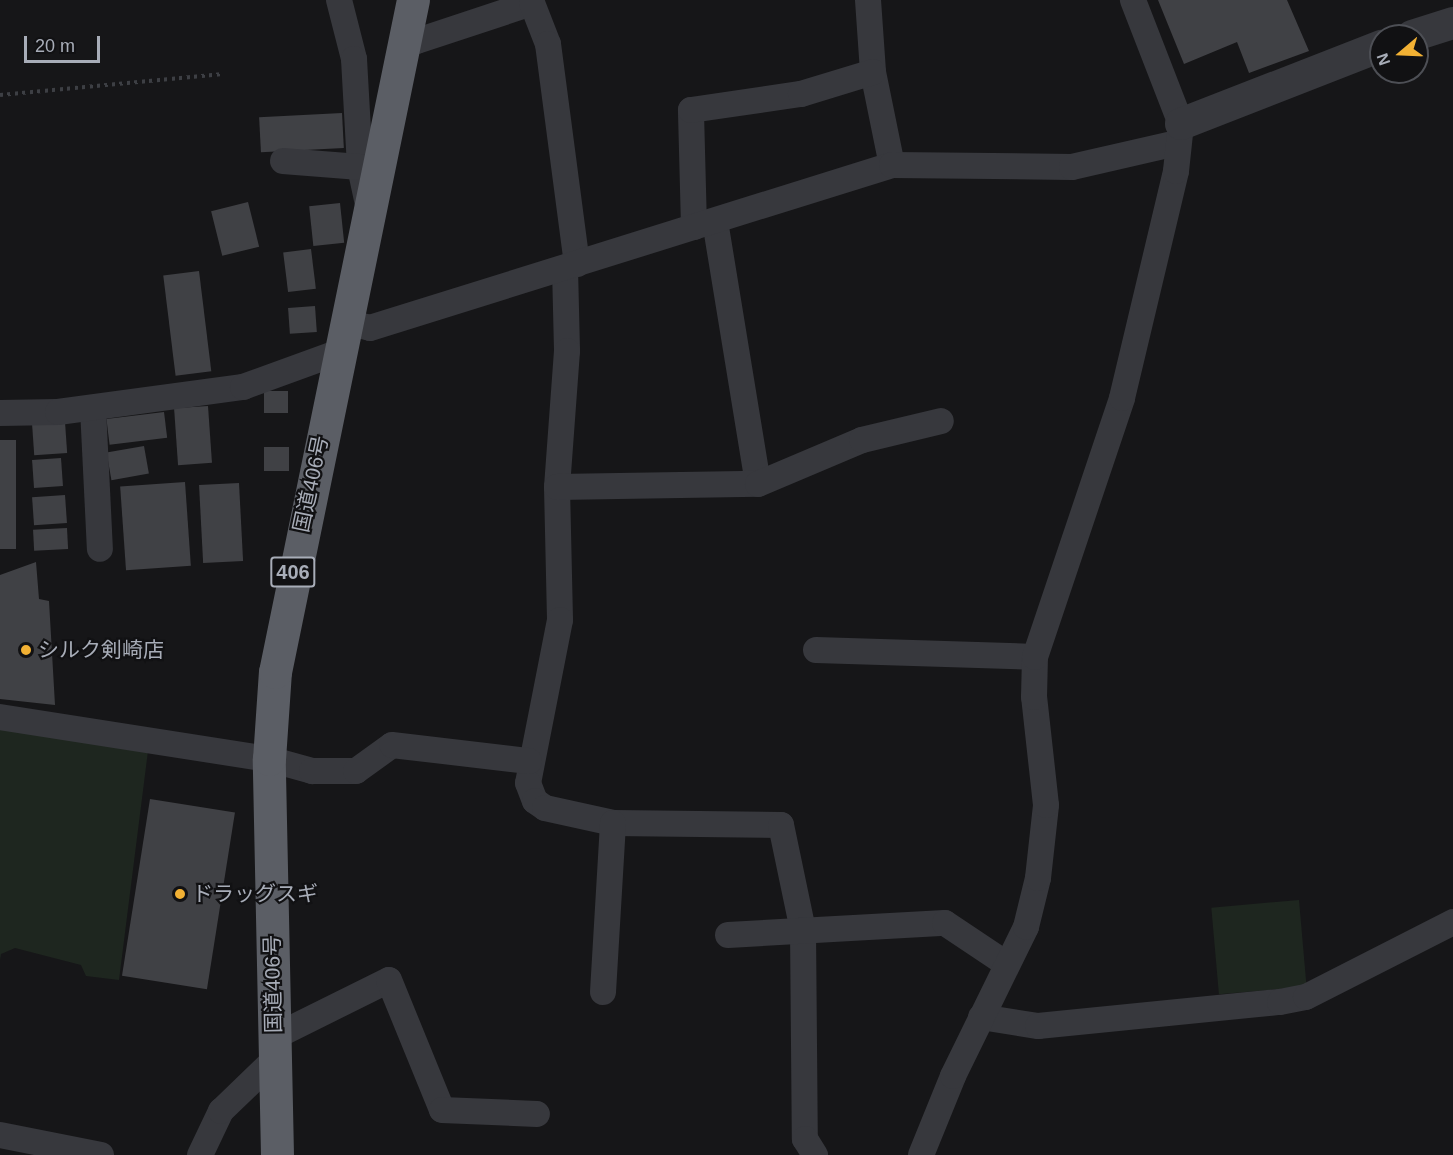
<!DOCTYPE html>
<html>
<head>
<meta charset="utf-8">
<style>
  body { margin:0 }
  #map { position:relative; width:1453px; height:1155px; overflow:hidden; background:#161618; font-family:Helvetica,"Noto Sans JP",sans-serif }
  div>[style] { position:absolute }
  .green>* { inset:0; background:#1e261f; transform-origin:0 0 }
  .building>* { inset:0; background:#404145; transform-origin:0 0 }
  .path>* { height:4px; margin-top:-2px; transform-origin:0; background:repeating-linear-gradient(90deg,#3d3f44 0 3px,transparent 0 7.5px) }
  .minor>* { height:26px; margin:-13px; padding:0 13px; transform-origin:13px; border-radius:13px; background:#37383d }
  .tertiary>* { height:32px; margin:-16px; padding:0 16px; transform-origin:16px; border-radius:16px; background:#37383d }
  .trunk>* { height:33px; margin:-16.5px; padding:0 16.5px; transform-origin:16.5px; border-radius:16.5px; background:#5b5e65 }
  .dots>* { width:16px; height:16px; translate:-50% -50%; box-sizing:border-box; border:3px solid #111113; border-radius:50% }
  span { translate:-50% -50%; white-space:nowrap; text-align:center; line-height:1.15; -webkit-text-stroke:4.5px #111113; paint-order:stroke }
  .shield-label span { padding:2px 4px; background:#111113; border:2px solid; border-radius:4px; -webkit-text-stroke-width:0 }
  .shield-label { font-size:20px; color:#a8adb8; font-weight:700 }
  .street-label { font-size:21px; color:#a8adb8 }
  .poi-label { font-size:21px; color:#a8adb8 }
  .left { translate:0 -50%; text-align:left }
  .north { position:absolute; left:1369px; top:24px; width:60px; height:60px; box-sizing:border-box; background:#111113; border:2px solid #4d4f55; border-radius:50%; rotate:251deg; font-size:16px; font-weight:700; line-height:24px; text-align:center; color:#a8adb8 }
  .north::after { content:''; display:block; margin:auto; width:21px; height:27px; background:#f2b134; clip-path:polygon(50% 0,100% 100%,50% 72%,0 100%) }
  .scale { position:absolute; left:24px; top:36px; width:76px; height:27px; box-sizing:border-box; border:3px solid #a8adb8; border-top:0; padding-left:8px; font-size:18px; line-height:21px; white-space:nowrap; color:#a8adb8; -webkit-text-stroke:4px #111113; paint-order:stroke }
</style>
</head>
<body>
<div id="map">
  <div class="green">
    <i style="clip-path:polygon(0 727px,148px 751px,119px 980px,86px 976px,81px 965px,15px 948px,1px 954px,0 960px)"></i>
    <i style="left:1299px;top:900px;width:87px;height:88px;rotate:85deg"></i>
  </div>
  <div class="building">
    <i style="clip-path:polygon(1158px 0,1287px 0,1309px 51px,1249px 73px,1237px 42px,1184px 64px)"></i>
    <i style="left:342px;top:113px;width:35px;height:83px;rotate:87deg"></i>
    <i style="left:248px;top:202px;width:46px;height:38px;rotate:76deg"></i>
    <i style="left:340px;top:203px;width:40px;height:31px;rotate:84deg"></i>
    <i style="left:311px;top:249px;width:40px;height:28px;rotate:83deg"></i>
    <i style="left:199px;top:271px;width:101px;height:36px;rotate:83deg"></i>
    <i style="left:315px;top:306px;width:26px;height:27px;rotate:86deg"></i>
    <i style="left:264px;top:391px;width:24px;height:22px"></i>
    <i style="left:208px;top:406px;width:57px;height:34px;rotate:86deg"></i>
    <i style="left:164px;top:412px;width:26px;height:58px;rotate:83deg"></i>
    <i style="left:65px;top:422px;width:31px;height:33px;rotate:86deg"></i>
    <i style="left:0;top:440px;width:16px;height:109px"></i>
    <i style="left:144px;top:446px;width:28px;height:38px;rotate:80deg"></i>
    <i style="left:289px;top:447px;width:24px;height:25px;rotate:90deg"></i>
    <i style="left:61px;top:458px;width:28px;height:29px;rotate:86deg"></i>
    <i style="left:185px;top:482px;width:84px;height:65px;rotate:86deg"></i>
    <i style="left:239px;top:483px;width:78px;height:40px;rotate:87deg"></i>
    <i style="left:65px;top:495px;width:28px;height:33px;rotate:86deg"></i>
    <i style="left:67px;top:528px;width:21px;height:34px;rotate:87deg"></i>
    <i style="clip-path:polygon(36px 562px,39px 599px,49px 601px,55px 705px,0 699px,0 575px)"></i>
    <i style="left:150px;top:799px;width:86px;height:179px;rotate:9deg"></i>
  </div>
  <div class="path">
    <i style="left:0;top:95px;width:224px;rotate:-5.4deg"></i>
  </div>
  <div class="minor">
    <i style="left:339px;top:0;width:61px;rotate:75.7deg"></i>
    <i style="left:354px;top:59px;width:108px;rotate:86.8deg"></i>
    <i style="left:360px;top:167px;width:38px;rotate:78deg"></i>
    <i style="left:868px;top:0;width:72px;rotate:86deg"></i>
    <i style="left:873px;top:72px;width:95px;rotate:78.5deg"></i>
    <i style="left:405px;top:38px;width:12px;rotate:14deg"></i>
    <i style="left:417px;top:41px;width:121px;rotate:-18.3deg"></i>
    <i style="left:532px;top:3px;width:44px;rotate:68.7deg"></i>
    <i style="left:548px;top:44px;width:222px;rotate:82.5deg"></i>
    <i style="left:283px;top:161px;width:77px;rotate:4.5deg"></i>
    <i style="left:715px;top:221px;width:266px;rotate:80.7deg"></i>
    <i style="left:694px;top:227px;width:117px;rotate:-91.5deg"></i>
    <i style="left:691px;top:110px;width:111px;rotate:-8.3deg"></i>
    <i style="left:801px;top:94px;width:75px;rotate:-17deg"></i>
    <i style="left:565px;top:268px;width:83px;rotate:88.6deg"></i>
    <i style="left:567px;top:351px;width:136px;rotate:94.2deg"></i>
    <i style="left:557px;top:487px;width:133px;rotate:88.7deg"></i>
    <i style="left:560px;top:620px;width:166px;rotate:101.1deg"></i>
    <i style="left:528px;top:783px;width:19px;rotate:69deg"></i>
    <i style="left:535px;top:801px;width:12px;rotate:35deg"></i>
    <i style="left:545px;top:808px;width:70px;rotate:12.4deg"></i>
    <i style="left:613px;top:823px;width:168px;rotate:0.7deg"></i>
    <i style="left:781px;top:825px;width:107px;rotate:78.2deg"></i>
    <i style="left:803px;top:930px;width:209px;rotate:89.5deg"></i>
    <i style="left:805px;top:1139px;width:19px;rotate:58deg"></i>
    <i style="left:345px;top:322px;width:26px;rotate:13deg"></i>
    <i style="left:370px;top:328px;width:547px;rotate:-17.34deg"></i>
    <i style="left:892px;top:165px;width:180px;rotate:0.6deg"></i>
    <i style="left:1072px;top:167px;width:108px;rotate:-12.9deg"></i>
    <i style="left:93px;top:408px;width:141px;rotate:87.2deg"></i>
    <i style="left:0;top:413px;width:58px;rotate:-1deg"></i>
    <i style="left:58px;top:412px;width:187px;rotate:-7.7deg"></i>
    <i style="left:243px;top:387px;width:102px;rotate:-20deg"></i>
    <i style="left:557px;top:487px;width:201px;rotate:-0.9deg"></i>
    <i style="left:758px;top:484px;width:113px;rotate:-22.9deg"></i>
    <i style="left:862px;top:440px;width:81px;rotate:-13.5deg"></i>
    <i style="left:816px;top:650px;width:219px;rotate:1.8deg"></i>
    <i style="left:0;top:717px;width:272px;rotate:8.9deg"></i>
    <i style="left:269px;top:759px;width:45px;rotate:15.6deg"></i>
    <i style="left:312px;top:771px;width:44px"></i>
    <i style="left:356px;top:771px;width:44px;rotate:-35.8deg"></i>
    <i style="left:392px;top:745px;width:138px;rotate:6.7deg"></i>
    <i style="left:728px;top:935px;width:217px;rotate:-3.2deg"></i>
    <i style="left:945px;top:923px;width:72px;rotate:33.7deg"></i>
    <i style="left:603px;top:992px;width:169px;rotate:-86.6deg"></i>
    <i style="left:981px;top:1017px;width:58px;rotate:9deg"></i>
    <i style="left:1038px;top:1026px;width:243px;rotate:-5.7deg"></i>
    <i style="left:1280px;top:1002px;width:26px;rotate:-11deg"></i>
    <i style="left:1306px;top:997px;width:165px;rotate:-27deg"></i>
    <i style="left:274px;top:1037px;width:128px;rotate:-26.4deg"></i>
    <i style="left:389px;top:980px;width:140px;rotate:67.8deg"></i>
    <i style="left:442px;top:1110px;width:95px;rotate:2.4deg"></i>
    <i style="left:0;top:1135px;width:103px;rotate:11.2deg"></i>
    <i style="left:200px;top:1155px;width:49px;rotate:-64.5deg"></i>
    <i style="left:221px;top:1111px;width:74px;rotate:-43.9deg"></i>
    <i style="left:921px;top:1155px;width:85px;rotate:-67.9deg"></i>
    <i style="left:953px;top:1076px;width:166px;rotate:-63.9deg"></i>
    <i style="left:1026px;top:927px;width:50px;rotate:-76.2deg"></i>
    <i style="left:1038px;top:878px;width:73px;rotate:-83.7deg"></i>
    <i style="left:1046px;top:805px;width:109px;rotate:-96.3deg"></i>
    <i style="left:1034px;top:697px;width:40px;rotate:-88.6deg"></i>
    <i style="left:1035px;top:657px;width:273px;rotate:-71.4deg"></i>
    <i style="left:1122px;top:398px;width:233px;rotate:-76.6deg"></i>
    <i style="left:1176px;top:171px;width:47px;rotate:-83.9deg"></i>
    <i style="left:1181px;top:124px;width:133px;rotate:-111.2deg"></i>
  </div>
  <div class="tertiary">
    <i style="left:1412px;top:36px;width:43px;rotate:-17.6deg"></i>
    <i style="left:1181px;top:124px;width:215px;rotate:-21.3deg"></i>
  </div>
  <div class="trunk">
    <i style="left:277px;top:1155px;width:396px;rotate:-91.2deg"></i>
    <i style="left:269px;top:759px;width:87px;rotate:-86.1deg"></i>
    <i style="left:275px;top:672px;width:686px;rotate:-78.4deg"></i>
  </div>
  <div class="dots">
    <i style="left:26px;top:650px;background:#f2b134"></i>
    <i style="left:180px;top:894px;background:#f2b134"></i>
  </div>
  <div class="shield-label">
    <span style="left:293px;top:572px">406</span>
  </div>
  <div class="street-label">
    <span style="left:311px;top:484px;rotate:-78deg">国道406号</span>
    <span style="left:273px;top:984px;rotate:-91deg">国道406号</span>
  </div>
  <div class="poi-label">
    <span class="left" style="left:38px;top:650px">シルク剣崎店</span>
    <span class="left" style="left:192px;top:894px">ドラッグスギ</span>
  </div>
  <div class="north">N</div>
  <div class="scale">20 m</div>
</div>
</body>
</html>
